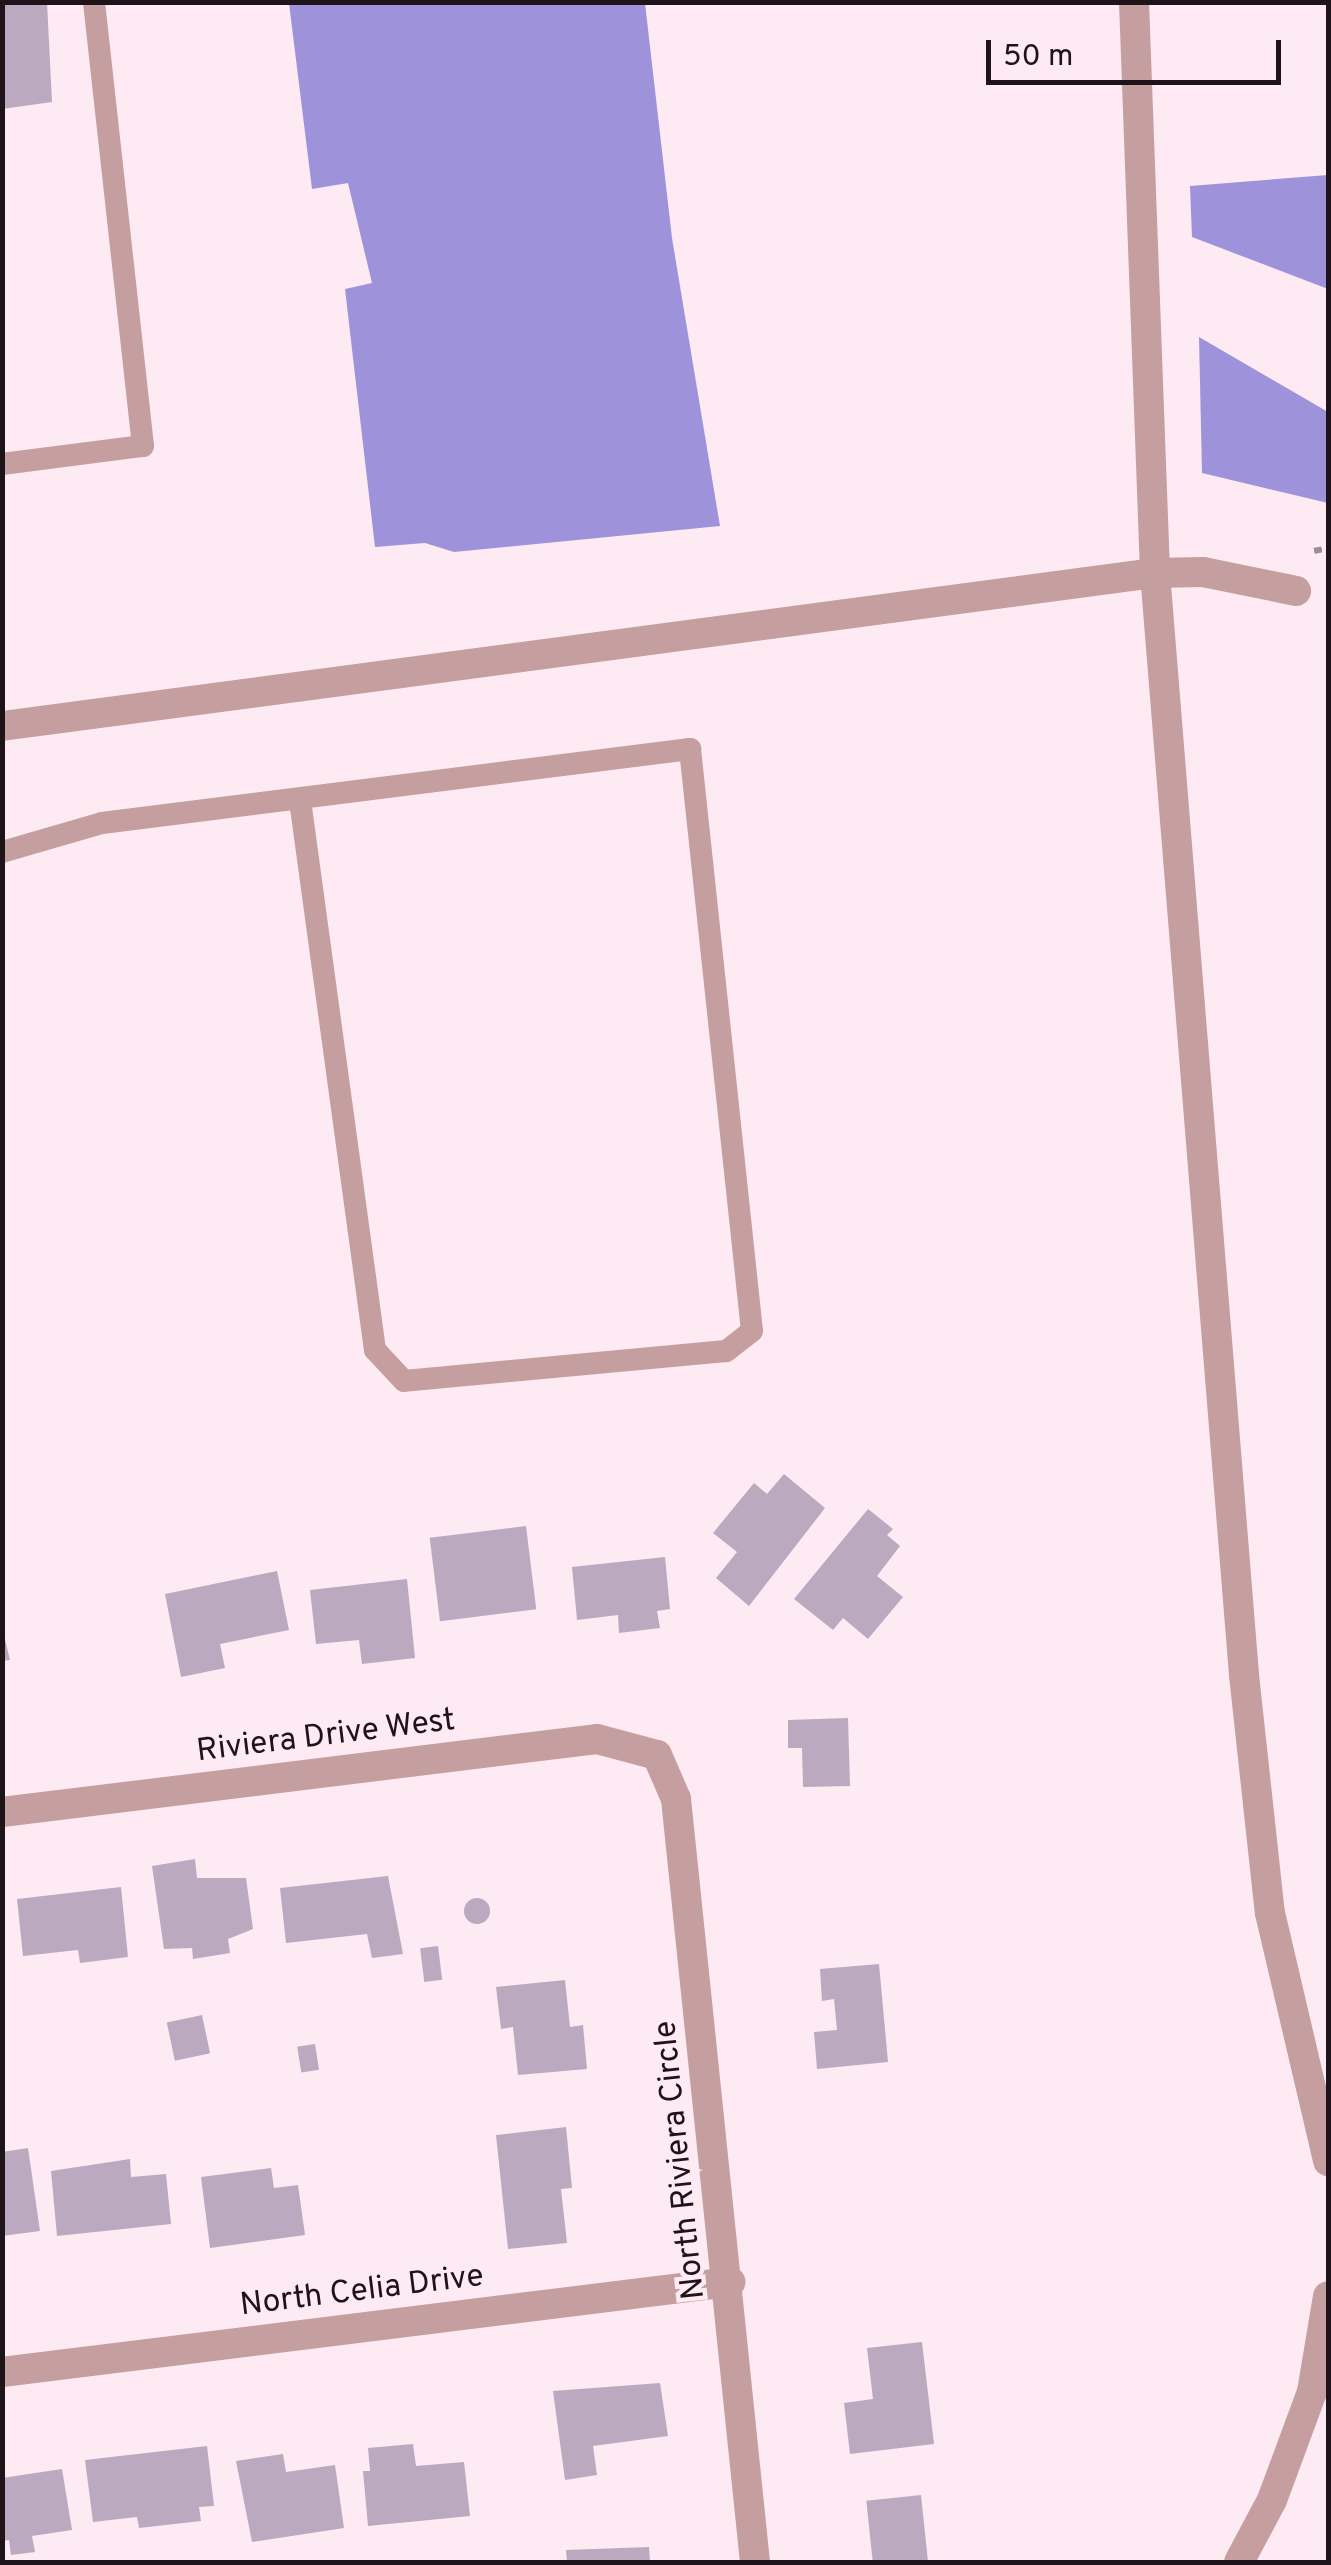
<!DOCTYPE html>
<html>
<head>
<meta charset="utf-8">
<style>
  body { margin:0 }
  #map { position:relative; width:1331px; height:2565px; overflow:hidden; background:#fdeaf3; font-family:Overpass,sans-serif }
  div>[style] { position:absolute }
  .water>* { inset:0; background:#9e93da }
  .building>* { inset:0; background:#bba9c0; transform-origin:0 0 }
  .round { border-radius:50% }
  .path>* { height:6px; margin-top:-3px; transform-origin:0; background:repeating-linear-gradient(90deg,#9c8d94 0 8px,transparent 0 13px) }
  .lane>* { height:22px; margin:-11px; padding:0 11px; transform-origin:11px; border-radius:11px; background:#c59e9f }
  .street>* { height:30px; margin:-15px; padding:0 15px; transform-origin:15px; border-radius:15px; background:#c59e9f }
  span { translate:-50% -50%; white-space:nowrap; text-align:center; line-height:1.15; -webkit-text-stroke:9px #fdeaf3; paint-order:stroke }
  .street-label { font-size:32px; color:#1d1318 }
  .frame { position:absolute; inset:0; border:5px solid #1d1318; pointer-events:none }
  .scale { position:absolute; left:986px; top:40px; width:295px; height:45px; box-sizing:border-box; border:5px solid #1d1318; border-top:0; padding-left:12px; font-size:30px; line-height:35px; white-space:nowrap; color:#1d1318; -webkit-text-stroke:8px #fdeaf3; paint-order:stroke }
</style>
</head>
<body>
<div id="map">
  <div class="water">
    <i style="clip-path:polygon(289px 3px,645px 3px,672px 238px,720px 526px,454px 552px,425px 543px,375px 547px,345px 289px,372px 283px,348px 183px,312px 189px)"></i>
    <i style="clip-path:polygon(1328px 175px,1328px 289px,1192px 237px,1190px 186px)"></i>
    <i style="clip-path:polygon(1199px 337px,1328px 412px,1328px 503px,1202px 473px)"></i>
  </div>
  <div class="building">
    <i style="clip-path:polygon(2px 2px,47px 2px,52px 102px,2px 109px)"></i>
    <i style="clip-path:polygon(784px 1474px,825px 1508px,749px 1606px,716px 1578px,737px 1552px,713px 1533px,754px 1483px,767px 1494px)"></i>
    <i style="clip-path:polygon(868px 1509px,893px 1529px,887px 1535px,900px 1546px,877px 1576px,903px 1597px,868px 1639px,843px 1618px,833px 1630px,794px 1599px)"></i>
    <i style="left:526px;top:1526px;width:84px;height:97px;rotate:83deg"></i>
    <i style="clip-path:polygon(665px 1557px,670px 1609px,657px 1611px,660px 1628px,619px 1633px,618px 1615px,577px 1620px,572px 1567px)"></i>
    <i style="clip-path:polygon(277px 1571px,289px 1630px,220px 1644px,225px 1668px,181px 1677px,165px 1594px)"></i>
    <i style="clip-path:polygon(407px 1579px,415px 1658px,362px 1664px,359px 1640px,316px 1644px,310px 1590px)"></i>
    <i style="clip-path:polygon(2px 1627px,10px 1660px,2px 1661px)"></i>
    <i style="clip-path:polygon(848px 1718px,850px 1786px,803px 1787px,802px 1748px,788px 1748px,788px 1720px)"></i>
    <i style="clip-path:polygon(195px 1859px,197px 1878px,246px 1878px,253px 1929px,228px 1939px,230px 1953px,193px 1959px,192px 1948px,164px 1949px,152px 1866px)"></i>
    <i style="clip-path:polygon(388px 1876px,403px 1954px,372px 1958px,367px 1934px,286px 1943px,280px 1888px)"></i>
    <i style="clip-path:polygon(121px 1887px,128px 1957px,80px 1963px,78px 1950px,23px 1956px,17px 1899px)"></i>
    <i class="round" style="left:464px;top:1898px;width:26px;height:26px"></i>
    <i style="left:438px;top:1946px;width:34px;height:18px;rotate:83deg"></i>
    <i style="clip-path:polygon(879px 1964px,888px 2062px,817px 2069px,814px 2032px,837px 2030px,834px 1999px,822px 2001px,820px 1969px)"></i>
    <i style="clip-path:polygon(565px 1980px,570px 2027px,583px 2025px,587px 2069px,518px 2075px,513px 2027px,501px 2029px,496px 1987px)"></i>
    <i style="left:202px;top:2015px;width:39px;height:36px;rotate:78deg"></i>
    <i style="left:315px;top:2044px;width:26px;height:18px;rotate:81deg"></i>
    <i style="clip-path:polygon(566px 2127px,572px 2188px,561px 2189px,567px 2243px,508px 2249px,496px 2135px)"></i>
    <i style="clip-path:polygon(28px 2148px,40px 2231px,2px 2236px,2px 2152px)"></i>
    <i style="clip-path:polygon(130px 2159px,131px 2177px,166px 2174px,171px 2224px,57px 2236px,51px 2171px)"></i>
    <i style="clip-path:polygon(271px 2168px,274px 2188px,298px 2185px,305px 2235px,210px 2248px,201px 2177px)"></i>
    <i style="clip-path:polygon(922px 2342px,934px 2444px,850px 2454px,844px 2403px,873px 2399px,867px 2348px)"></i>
    <i style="clip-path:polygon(660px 2383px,668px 2436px,593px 2446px,597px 2475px,565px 2480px,553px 2391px)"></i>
    <i style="clip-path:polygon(413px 2444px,416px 2466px,464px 2462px,470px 2516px,368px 2526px,363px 2471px,370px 2471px,368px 2448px)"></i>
    <i style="clip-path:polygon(207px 2446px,214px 2506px,199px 2507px,201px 2521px,139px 2528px,137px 2517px,93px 2522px,85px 2460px)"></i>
    <i style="clip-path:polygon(283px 2454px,286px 2472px,335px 2465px,344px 2528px,252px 2542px,236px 2461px)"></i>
    <i style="clip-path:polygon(62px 2469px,72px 2530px,32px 2536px,35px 2552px,11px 2555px,9px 2540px,2px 2541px,2px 2478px)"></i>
    <i style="left:921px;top:2495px;width:67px;height:55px;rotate:84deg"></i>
    <i style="clip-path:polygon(649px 2547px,650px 2562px,567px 2562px,566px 2550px)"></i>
  </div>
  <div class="path">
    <i style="left:1314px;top:551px;width:14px;rotate:-12deg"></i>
  </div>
  <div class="lane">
    <i style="left:2px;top:464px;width:142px;rotate:-7.3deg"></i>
    <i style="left:143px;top:446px;width:447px;rotate:-96.3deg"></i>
    <i style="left:2px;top:852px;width:104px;rotate:-16.2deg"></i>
    <i style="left:102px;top:823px;width:593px;rotate:-7.17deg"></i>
    <i style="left:690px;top:749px;width:585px;rotate:83.92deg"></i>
    <i style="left:752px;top:1331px;width:33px;rotate:142deg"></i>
    <i style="left:726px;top:1351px;width:323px;rotate:174.7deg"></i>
    <i style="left:404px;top:1381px;width:42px;rotate:-133.1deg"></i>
    <i style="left:375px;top:1350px;width:555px;rotate:-97.77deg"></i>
  </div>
  <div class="street">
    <i style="left:1134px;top:2px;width:571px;rotate:87.89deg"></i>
    <i style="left:1155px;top:573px;width:1106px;rotate:85.38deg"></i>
    <i style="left:1244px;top:1675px;width:239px;rotate:83.8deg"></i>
    <i style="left:1270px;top:1913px;width:255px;rotate:76.8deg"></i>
    <i style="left:2px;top:726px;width:1163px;rotate:-7.56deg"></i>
    <i style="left:1155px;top:573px;width:48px;rotate:-1.2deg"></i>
    <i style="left:1203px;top:572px;width:95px;rotate:11.5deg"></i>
    <i style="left:2px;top:1812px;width:599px;rotate:-6.99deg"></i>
    <i style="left:597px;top:1739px;width:62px;rotate:14.9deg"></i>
    <i style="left:657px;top:1755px;width:48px;rotate:66.6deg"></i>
    <i style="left:676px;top:1799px;width:767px;rotate:84.09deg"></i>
    <i style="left:2px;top:2372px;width:734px;rotate:-7.05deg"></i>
    <i style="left:1239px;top:2562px;width:70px;rotate:-62deg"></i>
    <i style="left:1272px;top:2500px;width:115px;rotate:-69.7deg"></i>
    <i style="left:1312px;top:2392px;width:97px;rotate:-80.5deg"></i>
  </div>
  <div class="street-label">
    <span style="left:326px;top:1737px;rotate:-7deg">Riviera Drive West</span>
    <span style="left:681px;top:2160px;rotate:-96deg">North Riviera Circle</span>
    <span style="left:362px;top:2292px;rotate:-7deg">North Celia Drive</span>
  </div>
  <div class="frame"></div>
  <div class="scale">50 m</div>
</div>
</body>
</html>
